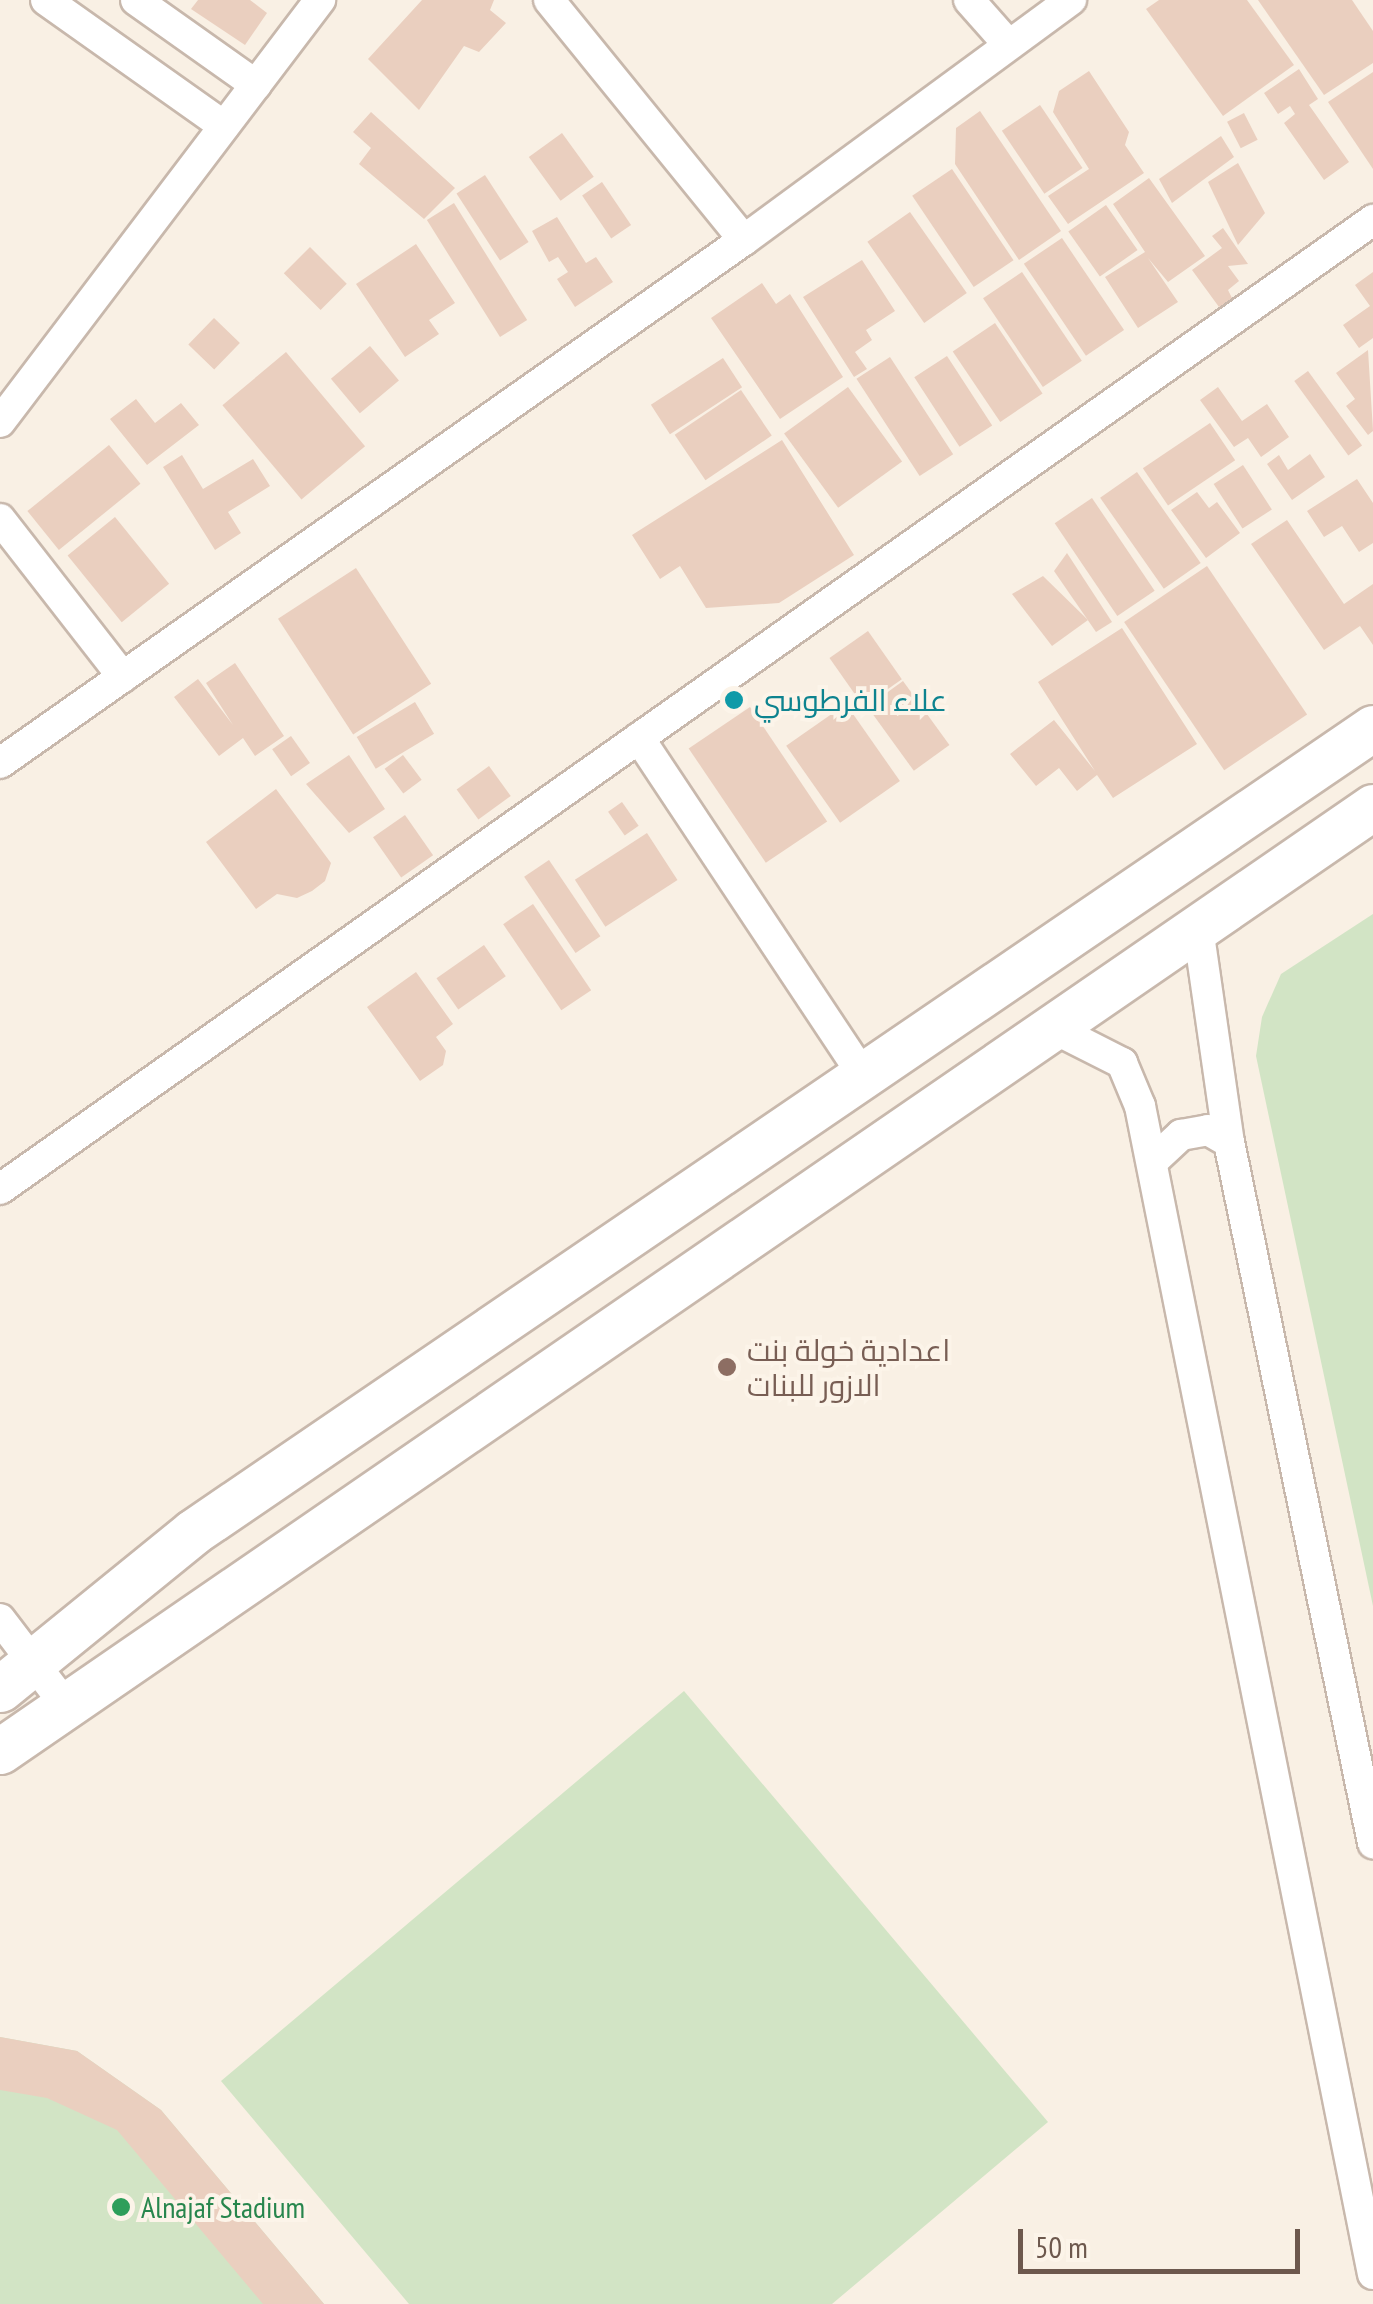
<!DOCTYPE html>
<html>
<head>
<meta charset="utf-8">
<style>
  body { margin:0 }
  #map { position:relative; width:1373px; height:2304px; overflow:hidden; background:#f9f0e4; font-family:"PT Sans Narrow",Cairo,sans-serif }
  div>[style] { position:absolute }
  .green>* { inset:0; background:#d2e4c5 }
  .building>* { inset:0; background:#eacfbf; transform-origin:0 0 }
  .roads { filter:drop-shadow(2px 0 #c8b8ac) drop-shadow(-2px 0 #c8b8ac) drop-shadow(0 2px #c8b8ac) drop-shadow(0 -2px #c8b8ac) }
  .street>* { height:30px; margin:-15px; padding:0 15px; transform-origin:15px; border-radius:15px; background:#fff }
  .secondary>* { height:45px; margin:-22.5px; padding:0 22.5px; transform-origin:22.5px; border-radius:22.5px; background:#fff }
  .dots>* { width:28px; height:28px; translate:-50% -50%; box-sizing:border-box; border:5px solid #fcf4e9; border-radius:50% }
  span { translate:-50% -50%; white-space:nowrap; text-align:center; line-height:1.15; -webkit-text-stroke:8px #fcf4e9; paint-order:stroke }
  .culture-label { font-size:30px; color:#0d838f }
  .left { translate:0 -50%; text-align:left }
  .education-label { font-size:30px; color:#785e54 }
  .leisure-label { font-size:30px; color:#27864d }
  .scale { position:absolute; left:1018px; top:2229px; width:282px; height:45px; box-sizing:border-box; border:5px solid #6d584d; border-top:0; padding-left:12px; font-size:30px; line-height:35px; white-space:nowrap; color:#6d584d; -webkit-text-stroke:8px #fcf4e9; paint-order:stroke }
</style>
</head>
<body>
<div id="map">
  <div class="green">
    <i style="clip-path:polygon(1373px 914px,1373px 1606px,1256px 1056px,1262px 1017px,1281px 974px)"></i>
    <i style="clip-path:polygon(684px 1691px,1048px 2122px,832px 2304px,409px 2304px,221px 2081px)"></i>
    <i style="clip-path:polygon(0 2037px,77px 2051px,161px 2110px,324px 2304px,0 2304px)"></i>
  </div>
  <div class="building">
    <i style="clip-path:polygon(198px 0,250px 0,267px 13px,245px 45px,191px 9px)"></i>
    <i style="clip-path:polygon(422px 0,494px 0,490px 10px,506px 23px,479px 52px,464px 46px,419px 110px,368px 59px)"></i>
    <i style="clip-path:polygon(1159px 0,1247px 0,1294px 65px,1223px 116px,1146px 9px)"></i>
    <i style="clip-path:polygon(1258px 0,1352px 0,1373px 31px,1373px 63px,1324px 95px)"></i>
    <i style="clip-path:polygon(1299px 69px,1318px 99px,1309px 105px,1349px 162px,1324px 180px,1284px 123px,1295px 114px,1290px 106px,1278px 114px,1264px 93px)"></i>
    <i style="clip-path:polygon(1089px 71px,1129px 132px,1125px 145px,1144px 173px,1068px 224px,1048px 196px,1089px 169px,1053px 112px,1059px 91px)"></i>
    <i style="clip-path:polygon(1373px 72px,1373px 169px,1328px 102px)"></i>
    <i style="left:1040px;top:105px;width:76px;height:46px;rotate:56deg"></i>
    <i style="clip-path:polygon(980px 111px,1061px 231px,1019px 260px,955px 164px,956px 128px)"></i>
    <i style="clip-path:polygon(371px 112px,455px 188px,424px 219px,359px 164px,371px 148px,353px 132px)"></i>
    <i style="left:1244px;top:113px;width:30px;height:19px;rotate:63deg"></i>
    <i style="left:562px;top:133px;width:54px;height:41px;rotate:54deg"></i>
    <i style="clip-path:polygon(1221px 136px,1234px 157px,1172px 203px,1159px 179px)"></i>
    <i style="clip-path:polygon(1238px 163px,1265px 213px,1238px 245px,1208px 182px)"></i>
    <i style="left:952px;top:169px;width:110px;height:48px;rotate:56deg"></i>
    <i style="left:485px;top:175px;width:80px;height:34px;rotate:57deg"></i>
    <i style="clip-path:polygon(1149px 178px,1205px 256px,1168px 282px,1148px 258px,1178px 302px,1138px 328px,1105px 277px,1145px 252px,1113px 204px)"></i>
    <i style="left:602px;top:182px;width:52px;height:24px;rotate:56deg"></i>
    <i style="left:454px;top:203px;width:138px;height:32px;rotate:58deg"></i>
    <i style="left:1106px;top:205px;width:55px;height:46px;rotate:55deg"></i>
    <i style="left:910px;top:212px;width:99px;height:52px;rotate:55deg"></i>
    <i style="clip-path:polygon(557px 217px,586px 263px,596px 257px,613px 282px,575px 307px,557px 279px,568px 272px,558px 257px,549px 262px,532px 231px)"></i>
    <i style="clip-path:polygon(1223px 228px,1248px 264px,1228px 266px,1239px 281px,1228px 290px,1233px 300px,1219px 307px,1192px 270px,1222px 248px,1212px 236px)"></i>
    <i style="left:1062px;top:238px;width:111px;height:46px;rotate:56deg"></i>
    <i style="clip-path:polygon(416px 244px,455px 303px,429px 320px,439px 334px,405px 357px,356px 284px)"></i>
    <i style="left:310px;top:247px;width:52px;height:37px;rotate:45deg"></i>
    <i style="clip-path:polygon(862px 260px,895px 311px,866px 330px,872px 340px,855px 352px,867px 369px,854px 377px,803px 297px)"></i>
    <i style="left:1022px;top:272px;width:107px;height:47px;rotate:56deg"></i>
    <i style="clip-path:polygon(1373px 272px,1373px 338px,1359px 348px,1343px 325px,1370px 306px,1355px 285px)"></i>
    <i style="clip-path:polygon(762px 283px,776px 304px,790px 294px,843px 377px,780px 419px,711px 318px)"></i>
    <i style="left:214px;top:318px;width:36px;height:37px;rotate:44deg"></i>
    <i style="left:995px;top:323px;width:85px;height:51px;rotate:56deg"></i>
    <i style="left:370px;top:346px;width:45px;height:51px;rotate:50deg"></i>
    <i style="clip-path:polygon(1368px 350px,1373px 431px,1368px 435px,1346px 406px,1355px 399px,1336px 373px)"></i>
    <i style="left:286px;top:352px;width:123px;height:83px;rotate:50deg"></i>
    <i style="left:947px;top:356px;width:83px;height:39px;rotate:57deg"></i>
    <i style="left:890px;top:357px;width:116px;height:40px;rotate:57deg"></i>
    <i style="left:723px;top:358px;width:35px;height:86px;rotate:57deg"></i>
    <i style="left:1308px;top:371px;width:92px;height:17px;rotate:54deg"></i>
    <i style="left:848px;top:387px;width:92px;height:79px;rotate:54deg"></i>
    <i style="clip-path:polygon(1218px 387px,1242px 421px,1267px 404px,1289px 437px,1261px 457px,1248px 438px,1234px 447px,1200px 400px)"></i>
    <i style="left:741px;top:390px;width:55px;height:80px;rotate:56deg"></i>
    <i style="clip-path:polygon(136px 399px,155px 423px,181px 403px,199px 425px,147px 465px,110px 419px)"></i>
    <i style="left:1210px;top:423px;width:45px;height:81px;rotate:56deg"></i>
    <i style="clip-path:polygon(782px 440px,854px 555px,779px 603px,706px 608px,680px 566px,660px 579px,632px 535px)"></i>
    <i style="left:109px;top:445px;width:50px;height:105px;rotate:51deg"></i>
    <i style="clip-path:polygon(1310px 454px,1325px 477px,1292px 500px,1267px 464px,1279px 455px,1288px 470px)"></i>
    <i style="clip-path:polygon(182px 455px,203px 489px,253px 459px,270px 486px,228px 512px,241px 533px,215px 550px,163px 467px)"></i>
    <i style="left:1243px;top:465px;width:53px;height:35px;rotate:57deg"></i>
    <i style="left:1137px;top:472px;width:111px;height:45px;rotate:55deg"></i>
    <i style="clip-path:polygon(1357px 479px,1373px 503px,1373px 543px,1359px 552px,1342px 526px,1324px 537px,1307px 511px)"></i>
    <i style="clip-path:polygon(1197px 492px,1209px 508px,1217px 502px,1240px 533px,1206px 558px,1171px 510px)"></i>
    <i style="left:1092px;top:498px;width:112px;height:45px;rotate:56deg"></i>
    <i style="left:115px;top:517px;width:86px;height:61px;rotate:51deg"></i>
    <i style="clip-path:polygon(1287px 520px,1344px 604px,1373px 584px,1373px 645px,1360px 626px,1324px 650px,1251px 544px)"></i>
    <i style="clip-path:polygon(1067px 553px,1112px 622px,1096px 632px,1054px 571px)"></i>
    <i style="left:1207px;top:566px;width:179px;height:100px;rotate:56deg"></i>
    <i style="left:356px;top:568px;width:138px;height:93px;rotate:57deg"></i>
    <i style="clip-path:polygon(1043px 576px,1088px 620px,1052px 646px,1012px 594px)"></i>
    <i style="clip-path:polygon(1122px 628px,1197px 744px,1113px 798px,1097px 775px,1077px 791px,1059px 768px,1036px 786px,1010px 754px,1054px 720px,1095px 771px,1038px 682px)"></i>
    <i style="left:868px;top:631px;width:59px;height:47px;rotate:55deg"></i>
    <i style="clip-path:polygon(235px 663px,284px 736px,255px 756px,243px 738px,219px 756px,174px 697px,198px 679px,233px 725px,206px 683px)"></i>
    <i style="left:903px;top:681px;width:79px;height:44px;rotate:54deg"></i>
    <i style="left:415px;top:702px;width:37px;height:68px;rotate:59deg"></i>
    <i style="left:846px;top:704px;width:94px;height:73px;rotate:55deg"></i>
    <i style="left:750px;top:707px;width:138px;height:74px;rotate:56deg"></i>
    <i style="left:291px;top:736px;width:33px;height:23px;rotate:55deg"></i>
    <i style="clip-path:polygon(349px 755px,385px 809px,349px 833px,306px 784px)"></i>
    <i style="left:403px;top:755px;width:31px;height:23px;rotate:53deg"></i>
    <i style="left:489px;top:766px;width:37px;height:40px;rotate:54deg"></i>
    <i style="clip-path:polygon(276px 789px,331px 863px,325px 881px,312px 891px,297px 898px,277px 894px,256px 909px,206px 842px)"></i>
    <i style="left:622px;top:802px;width:29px;height:17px;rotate:55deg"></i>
    <i style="left:405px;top:815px;width:49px;height:39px;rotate:55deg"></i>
    <i style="left:647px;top:833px;width:56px;height:86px;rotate:57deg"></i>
    <i style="left:549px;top:860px;width:92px;height:30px;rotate:56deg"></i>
    <i style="left:533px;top:904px;width:104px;height:36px;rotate:56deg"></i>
    <i style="left:484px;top:945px;width:38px;height:58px;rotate:55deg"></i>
    <i style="clip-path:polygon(416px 972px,453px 1024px,436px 1037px,446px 1051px,443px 1065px,420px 1081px,367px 1007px)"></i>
    <i style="clip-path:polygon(0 2037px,77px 2051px,161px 2110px,324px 2304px,263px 2304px,117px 2130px,47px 2098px,0 2090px)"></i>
  </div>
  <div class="roads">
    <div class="street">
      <i style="left:46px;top:0;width:218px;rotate:35.3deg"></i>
      <i style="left:136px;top:0;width:147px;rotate:35.3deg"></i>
      <i style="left:549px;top:0;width:309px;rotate:50.9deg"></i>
      <i style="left:969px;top:0;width:57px;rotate:48.5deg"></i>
      <i style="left:0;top:422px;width:530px;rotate:-52.83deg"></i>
      <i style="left:0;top:519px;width:200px;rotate:52.1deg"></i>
      <i style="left:639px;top:738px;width:401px;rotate:56.4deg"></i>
      <i style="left:0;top:763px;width:909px;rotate:-35.11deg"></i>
      <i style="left:744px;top:240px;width:406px;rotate:-36.3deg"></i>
      <i style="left:1198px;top:928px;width:216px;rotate:81.8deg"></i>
      <i style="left:1229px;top:1142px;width:716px;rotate:78.39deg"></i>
      <i style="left:1051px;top:1027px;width:80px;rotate:26.9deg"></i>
      <i style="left:1122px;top:1063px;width:47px;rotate:67.3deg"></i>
      <i style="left:1140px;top:1106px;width:1191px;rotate:78.72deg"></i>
      <i style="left:1152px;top:1162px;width:40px;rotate:-43deg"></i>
      <i style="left:1181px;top:1135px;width:27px;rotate:-10deg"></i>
      <i style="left:1208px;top:1130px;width:24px;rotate:30deg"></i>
      <i style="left:0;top:1189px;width:1681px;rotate:-35.21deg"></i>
      <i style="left:0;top:1619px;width:106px;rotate:52.7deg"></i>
    </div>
    <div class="secondary">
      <i style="left:0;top:1689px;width:249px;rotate:-39.1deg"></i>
      <i style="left:193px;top:1532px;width:1428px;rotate:-34.27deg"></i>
      <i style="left:0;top:1751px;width:1666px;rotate:-34.51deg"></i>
    </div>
  </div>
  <div class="dots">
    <i style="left:734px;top:700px;background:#0f9aa8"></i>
    <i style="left:727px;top:1367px;background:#8d6e63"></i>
    <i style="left:121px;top:2207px;background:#2e9e5b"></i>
  </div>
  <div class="culture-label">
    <span class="left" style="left:754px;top:700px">علاء الفرطوسي</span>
  </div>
  <div class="education-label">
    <span class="left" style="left:747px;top:1367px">اعدادية خولة بنت<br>الازور للبنات</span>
  </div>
  <div class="leisure-label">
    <span class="left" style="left:141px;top:2207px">Alnajaf Stadium</span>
  </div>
  <div class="scale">50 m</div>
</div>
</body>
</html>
